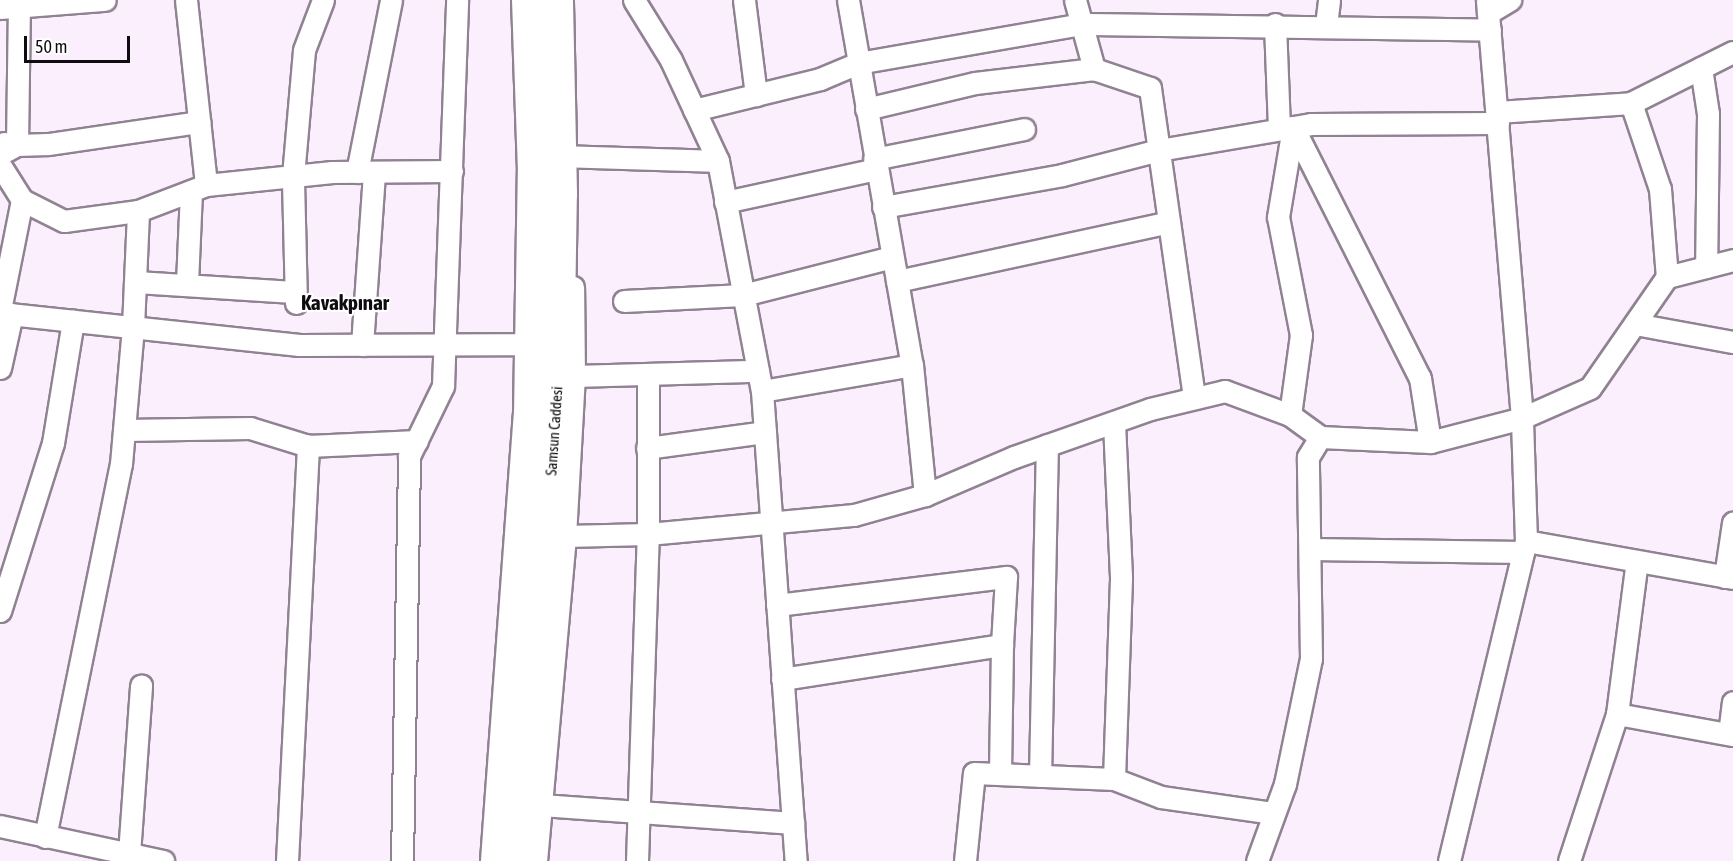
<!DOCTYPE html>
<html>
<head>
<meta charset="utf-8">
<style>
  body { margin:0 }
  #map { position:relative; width:1733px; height:861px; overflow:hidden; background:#fbeefd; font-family:"Asap Condensed",sans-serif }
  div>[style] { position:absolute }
  .roads { filter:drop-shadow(2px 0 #908292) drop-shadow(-2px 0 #908292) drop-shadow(0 2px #908292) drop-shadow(0 -2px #908292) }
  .minor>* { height:21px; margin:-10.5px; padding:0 10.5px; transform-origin:10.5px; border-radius:10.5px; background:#fff }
  .highway>* { height:32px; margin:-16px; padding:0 16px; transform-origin:16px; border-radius:16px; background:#fff }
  span { translate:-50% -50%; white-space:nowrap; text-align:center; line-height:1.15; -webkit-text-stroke:4.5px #fff; paint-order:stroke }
  .street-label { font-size:15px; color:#100b11 }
  .district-label { font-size:21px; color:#100b11; font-weight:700 }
  .scale { position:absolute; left:24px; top:36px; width:106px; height:27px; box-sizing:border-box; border:3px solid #100b11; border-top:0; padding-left:8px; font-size:18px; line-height:21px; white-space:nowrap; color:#100b11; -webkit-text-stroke:4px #fff; paint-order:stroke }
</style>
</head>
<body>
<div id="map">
  <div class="roads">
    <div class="minor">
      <i style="left:186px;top:0;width:186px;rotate:83.8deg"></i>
      <i style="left:634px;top:0;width:70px;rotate:58.3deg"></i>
      <i style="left:671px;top:60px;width:111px;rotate:65deg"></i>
      <i style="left:718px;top:161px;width:234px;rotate:79.2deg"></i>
      <i style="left:762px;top:391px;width:471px;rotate:85.9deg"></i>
      <i style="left:744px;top:0;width:96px;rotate:82.8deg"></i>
      <i style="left:848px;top:0;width:371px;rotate:80.1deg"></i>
      <i style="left:912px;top:365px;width:131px;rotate:84.3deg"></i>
      <i style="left:1075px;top:0;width:72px;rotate:74.6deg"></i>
      <i style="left:0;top:8px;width:105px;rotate:-4.4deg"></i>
      <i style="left:1488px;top:13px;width:26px;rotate:-31deg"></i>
      <i style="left:1275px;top:24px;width:105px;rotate:87.8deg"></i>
      <i style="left:1326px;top:25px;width:25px;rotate:-83deg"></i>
      <i style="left:1701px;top:68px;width:47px;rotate:81.3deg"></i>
      <i style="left:1708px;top:114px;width:153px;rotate:90.7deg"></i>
      <i style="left:1631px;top:103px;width:91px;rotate:71.4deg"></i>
      <i style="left:1660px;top:189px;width:88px;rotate:85.5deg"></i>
      <i style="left:866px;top:109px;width:112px;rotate:-13.4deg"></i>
      <i style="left:975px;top:83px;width:120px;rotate:-6.7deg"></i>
      <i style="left:1094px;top:69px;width:59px;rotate:18.7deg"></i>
      <i style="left:1150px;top:88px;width:313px;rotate:81.9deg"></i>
      <i style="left:694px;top:110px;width:130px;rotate:-13.8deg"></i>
      <i style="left:820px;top:79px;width:41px;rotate:-22.8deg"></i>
      <i style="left:858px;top:63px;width:227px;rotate:-9.9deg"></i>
      <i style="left:1082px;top:24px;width:408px;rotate:0.8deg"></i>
      <i style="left:1497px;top:112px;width:134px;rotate:-3.8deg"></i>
      <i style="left:1631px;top:103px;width:114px;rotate:-26.6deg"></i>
      <i style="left:1293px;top:127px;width:281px;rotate:63.2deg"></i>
      <i style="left:1420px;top:378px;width:65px;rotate:81.1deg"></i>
      <i style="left:4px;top:143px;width:13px;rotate:9deg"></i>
      <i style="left:17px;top:145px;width:145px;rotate:-89.2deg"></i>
      <i style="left:0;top:154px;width:19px;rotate:-28deg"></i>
      <i style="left:17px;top:145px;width:31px;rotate:-2deg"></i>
      <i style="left:48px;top:144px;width:153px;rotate:-8.3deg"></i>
      <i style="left:561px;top:156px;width:157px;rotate:1.8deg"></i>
      <i style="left:874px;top:159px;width:153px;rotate:-11.3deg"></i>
      <i style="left:0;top:165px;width:41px;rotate:57.8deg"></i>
      <i style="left:22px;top:200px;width:47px;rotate:26.6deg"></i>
      <i style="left:64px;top:221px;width:75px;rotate:-7.7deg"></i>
      <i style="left:138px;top:211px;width:73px;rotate:-20.9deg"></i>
      <i style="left:206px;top:185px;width:127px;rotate:-5.9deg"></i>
      <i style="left:332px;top:172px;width:120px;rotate:-0.5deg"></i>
      <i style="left:357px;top:172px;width:175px;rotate:-78.8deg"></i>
      <i style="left:725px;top:202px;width:155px;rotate:-12.3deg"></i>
      <i style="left:883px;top:207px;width:182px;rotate:-10.1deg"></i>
      <i style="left:1062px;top:175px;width:100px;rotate:-14.5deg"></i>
      <i style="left:1159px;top:150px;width:154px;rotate:-9.7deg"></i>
      <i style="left:1311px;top:124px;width:187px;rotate:-0.3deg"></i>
      <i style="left:897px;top:281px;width:278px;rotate:-12.2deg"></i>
      <i style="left:135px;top:282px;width:160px;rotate:3.6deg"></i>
      <i style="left:187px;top:283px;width:92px;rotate:-87.5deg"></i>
      <i style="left:624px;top:301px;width:119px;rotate:-2.9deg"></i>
      <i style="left:743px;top:295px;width:154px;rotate:-14.3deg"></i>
      <i style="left:296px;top:303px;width:127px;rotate:-91.4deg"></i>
      <i style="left:293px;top:176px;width:126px;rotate:-85deg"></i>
      <i style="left:304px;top:50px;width:53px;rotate:-69.2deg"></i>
      <i style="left:0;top:310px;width:112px;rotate:-78.7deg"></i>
      <i style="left:0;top:313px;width:301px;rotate:6.1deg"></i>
      <i style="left:299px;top:345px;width:234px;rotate:-0.2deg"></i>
      <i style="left:1635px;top:324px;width:100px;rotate:10.4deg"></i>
      <i style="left:362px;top:345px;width:173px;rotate:-86deg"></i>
      <i style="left:0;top:368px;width:55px;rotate:-77.5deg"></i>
      <i style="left:574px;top:376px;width:184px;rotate:-1.6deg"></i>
      <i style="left:762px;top:391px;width:152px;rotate:-9.8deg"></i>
      <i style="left:1290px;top:415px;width:81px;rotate:-82.2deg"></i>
      <i style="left:1301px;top:335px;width:120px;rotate:-101deg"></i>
      <i style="left:1278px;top:217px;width:91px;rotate:-80.5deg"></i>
      <i style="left:124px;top:430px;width:126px;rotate:-0.9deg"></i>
      <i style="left:250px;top:428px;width:61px;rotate:17.2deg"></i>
      <i style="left:308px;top:446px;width:109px;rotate:-2.6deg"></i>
      <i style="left:647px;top:448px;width:119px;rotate:-7.7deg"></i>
      <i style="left:565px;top:536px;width:83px;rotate:-1.4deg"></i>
      <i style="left:648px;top:534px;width:207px;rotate:-5.3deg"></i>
      <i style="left:854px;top:515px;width:74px;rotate:-15.7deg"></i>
      <i style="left:925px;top:495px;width:97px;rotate:-23.1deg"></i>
      <i style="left:1014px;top:457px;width:144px;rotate:-19.4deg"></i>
      <i style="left:1150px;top:409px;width:77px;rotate:-13.5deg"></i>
      <i style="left:1225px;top:391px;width:69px;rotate:20.3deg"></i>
      <i style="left:1290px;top:415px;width:37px;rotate:36deg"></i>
      <i style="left:1320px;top:437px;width:110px;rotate:2.6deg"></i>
      <i style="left:1430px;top:442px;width:95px;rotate:-14.6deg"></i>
      <i style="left:1522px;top:418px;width:74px;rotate:-23.8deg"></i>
      <i style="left:1590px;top:388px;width:135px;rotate:-55.3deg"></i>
      <i style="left:1667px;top:277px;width:68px;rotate:-14.4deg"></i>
      <i style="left:1526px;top:541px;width:210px;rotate:10.1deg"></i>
      <i style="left:1310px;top:549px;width:213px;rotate:0.8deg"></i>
      <i style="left:1725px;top:577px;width:55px;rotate:-81.6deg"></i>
      <i style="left:777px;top:605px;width:231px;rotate:-7deg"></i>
      <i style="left:1006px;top:577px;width:68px;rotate:93.4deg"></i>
      <i style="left:0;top:611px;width:176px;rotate:-72.5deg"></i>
      <i style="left:53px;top:443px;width:124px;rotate:-80.7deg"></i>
      <i style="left:782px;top:679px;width:223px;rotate:-8.8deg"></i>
      <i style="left:1002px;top:645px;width:129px;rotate:90.9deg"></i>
      <i style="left:1617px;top:714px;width:118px;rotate:10.3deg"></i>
      <i style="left:1729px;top:734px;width:32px;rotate:-83deg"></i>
      <i style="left:1040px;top:776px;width:331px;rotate:-88.8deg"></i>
      <i style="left:1114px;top:779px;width:50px;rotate:21deg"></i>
      <i style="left:1161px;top:797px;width:114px;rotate:8.1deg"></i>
      <i style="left:541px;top:805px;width:253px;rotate:4.1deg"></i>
      <i style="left:0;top:826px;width:167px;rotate:12.1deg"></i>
      <i style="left:45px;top:837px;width:381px;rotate:-78.5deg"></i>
      <i style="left:121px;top:464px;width:138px;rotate:-85deg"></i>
      <i style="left:133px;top:327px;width:116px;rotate:-87.5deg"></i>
      <i style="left:129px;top:854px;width:169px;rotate:-85.9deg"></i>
      <i style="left:287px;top:861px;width:416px;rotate:-87.1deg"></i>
      <i style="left:402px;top:861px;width:405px;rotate:-89deg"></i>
      <i style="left:409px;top:456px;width:78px;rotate:-64.1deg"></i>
      <i style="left:443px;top:386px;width:386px;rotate:-87.9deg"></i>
      <i style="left:536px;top:861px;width:326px;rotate:-84.9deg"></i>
      <i style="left:565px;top:536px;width:160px;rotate:-86.8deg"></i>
      <i style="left:574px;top:376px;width:89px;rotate:-90.6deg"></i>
      <i style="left:637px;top:861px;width:327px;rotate:-88.1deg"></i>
      <i style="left:648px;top:534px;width:160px;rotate:-90deg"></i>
      <i style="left:965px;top:861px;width:88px;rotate:-84.2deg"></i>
      <i style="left:974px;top:773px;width:140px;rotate:2.5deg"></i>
      <i style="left:1114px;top:779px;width:202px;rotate:-88deg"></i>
      <i style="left:1121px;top:577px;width:155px;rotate:-92.6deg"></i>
      <i style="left:1257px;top:861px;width:82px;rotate:-70deg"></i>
      <i style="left:1285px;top:784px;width:128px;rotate:-78.3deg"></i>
      <i style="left:1311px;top:659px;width:202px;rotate:-90.9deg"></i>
      <i style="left:1308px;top:457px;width:23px;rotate:-59deg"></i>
      <i style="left:1449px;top:861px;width:329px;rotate:-76.5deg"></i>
      <i style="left:1526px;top:541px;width:123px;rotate:-91.9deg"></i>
      <i style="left:1522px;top:418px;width:419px;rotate:-94.8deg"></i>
      <i style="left:1569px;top:861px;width:155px;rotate:-71.9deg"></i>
      <i style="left:1617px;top:714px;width:154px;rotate:-82.6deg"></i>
    </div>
    <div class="highway">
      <i style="left:497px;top:861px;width:446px;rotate:-85.8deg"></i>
      <i style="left:530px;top:416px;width:245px;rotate:-89.1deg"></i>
      <i style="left:534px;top:171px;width:171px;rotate:-92deg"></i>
      <i style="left:519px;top:861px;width:486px;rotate:-85.4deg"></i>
      <i style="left:558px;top:377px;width:183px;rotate:-89.1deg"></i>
      <i style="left:561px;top:194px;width:194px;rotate:-91.2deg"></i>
    </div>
  </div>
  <div class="street-label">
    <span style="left:554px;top:431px;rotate:-86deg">Samsun Caddesi</span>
  </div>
  <div class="district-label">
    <span style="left:345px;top:302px">Kavakpınar</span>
  </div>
  <div class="scale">50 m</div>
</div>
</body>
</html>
